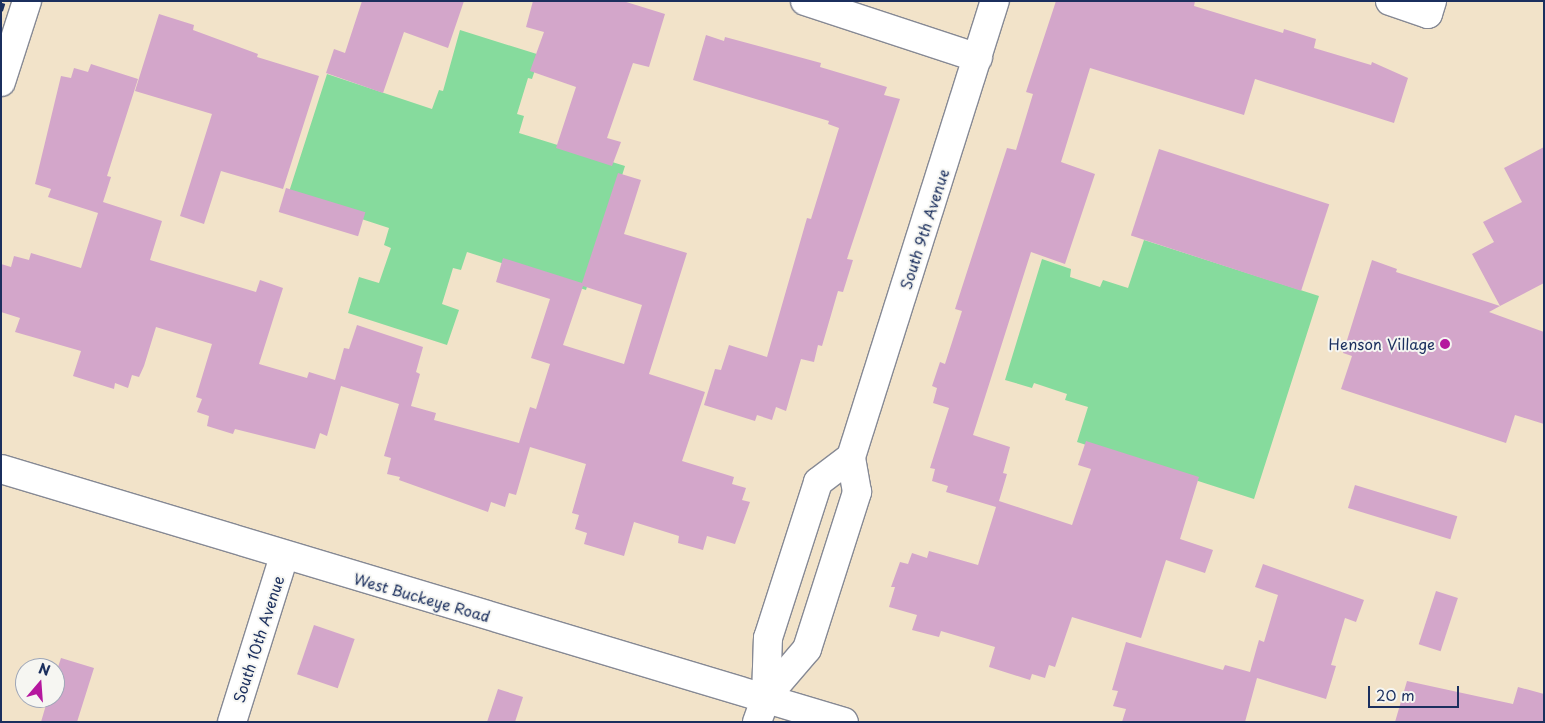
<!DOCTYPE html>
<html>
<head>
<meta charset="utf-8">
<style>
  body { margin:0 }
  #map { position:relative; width:1545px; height:723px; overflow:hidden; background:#f2e3c9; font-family:"Playpen Sans",sans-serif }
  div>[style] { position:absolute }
  .green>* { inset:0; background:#86db9d }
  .building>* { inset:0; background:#d3a6ca; transform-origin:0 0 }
  .roads { filter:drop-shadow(1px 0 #868994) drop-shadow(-1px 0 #868994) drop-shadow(0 1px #868994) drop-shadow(0 -1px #868994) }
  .street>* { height:28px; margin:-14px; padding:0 14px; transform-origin:14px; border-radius:14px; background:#fff }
  .secondary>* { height:28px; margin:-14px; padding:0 14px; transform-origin:14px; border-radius:14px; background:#fff }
  .rail>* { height:4px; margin-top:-2px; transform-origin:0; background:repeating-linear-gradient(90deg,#1b2f5e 0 8px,transparent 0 12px) }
  .dots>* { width:14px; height:14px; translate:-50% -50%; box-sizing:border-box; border:2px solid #f6f6f2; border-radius:50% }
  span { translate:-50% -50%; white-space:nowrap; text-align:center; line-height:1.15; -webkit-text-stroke:4px #f6f6f2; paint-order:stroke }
  .street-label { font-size:15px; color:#1b2f5e }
  .poi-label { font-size:15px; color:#1b2f5e }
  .right { translate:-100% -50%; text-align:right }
  .frame { position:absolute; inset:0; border:2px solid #1b2f5e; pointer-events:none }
  .north { position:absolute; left:15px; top:658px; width:50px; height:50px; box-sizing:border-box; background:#f6f6f2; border:1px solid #9ea6b7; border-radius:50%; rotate:18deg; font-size:14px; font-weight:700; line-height:20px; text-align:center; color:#1b2f5e }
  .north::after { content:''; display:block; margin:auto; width:18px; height:22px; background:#b5179e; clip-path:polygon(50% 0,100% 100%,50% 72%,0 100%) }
  .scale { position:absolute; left:1368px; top:686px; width:91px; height:22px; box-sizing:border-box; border:2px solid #1b2f5e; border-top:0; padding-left:6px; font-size:15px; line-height:18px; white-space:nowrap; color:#1b2f5e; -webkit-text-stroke:4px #f6f6f2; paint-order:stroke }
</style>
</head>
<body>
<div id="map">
  <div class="green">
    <i style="clip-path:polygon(460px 30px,540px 55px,532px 79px,528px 78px,517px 114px,524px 116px,519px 133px,625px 166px,586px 290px,467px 252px,461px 270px,453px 268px,442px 304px,459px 310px,447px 345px,348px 313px,359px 277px,379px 283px,391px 248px,384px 245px,389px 228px,288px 195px,327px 74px,432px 109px,439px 90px,443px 91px)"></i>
    <i style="clip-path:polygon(1144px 240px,1319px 296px,1254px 499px,1077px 442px,1088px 407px,1065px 400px,1067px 394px,1034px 383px,1032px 388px,1005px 380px,1042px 259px,1071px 269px,1070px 277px,1100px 287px,1103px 280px,1128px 288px)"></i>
  </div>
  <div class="building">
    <i style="clip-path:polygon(362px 1px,464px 1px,448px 48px,404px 32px,383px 93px,326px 73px,334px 49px,345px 53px)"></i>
    <i style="clip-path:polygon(533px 1px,623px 1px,665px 14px,649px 67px,633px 63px,607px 138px,621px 142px,612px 166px,556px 148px,576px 87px,530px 71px,544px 32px,526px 27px)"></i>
    <i style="clip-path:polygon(1056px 1px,1195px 1px,1194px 6px,1283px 33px,1284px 29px,1316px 39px,1314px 48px,1371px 65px,1372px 62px,1408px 78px,1394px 123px,1255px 79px,1244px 115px,1090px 68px,1061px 162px,1095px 174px,1065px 264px,1031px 252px,973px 435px,1010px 447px,1003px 473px,1007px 474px,999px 501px,1072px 525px,1091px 469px,1078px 465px,1086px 441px,1199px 477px,1180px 539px,1213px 550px,1205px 573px,1166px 560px,1141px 638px,1072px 617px,1055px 667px,1049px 665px,1045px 678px,1032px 674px,1030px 680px,989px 667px,995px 647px,941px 631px,939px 637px,912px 630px,917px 615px,889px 607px,895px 587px,891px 587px,900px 562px,908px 564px,912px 553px,927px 558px,929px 551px,978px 565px,996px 507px,946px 492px,948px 486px,932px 481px,935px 469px,930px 468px,949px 408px,933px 403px,937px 388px,932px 386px,940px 362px,945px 364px,962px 311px,955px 309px,1007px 148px,1016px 150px,1033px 94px,1026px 92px)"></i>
    <i style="clip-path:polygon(159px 14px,194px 25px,193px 30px,258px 54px,257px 57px,319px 76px,283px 189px,221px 171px,204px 224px,180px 216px,212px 114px,135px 91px)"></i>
    <i style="clip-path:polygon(706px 35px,724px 41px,725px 37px,821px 63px,820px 67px,887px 87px,884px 95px,900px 99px,847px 259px,853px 260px,843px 292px,838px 291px,822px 346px,818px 345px,814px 362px,801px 359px,786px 411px,776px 407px,772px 420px,757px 415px,755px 421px,704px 405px,715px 369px,721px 370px,729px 345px,767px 357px,807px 218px,811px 219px,839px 128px,828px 124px,829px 121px,693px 80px)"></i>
    <i style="clip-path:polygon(evenodd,91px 64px,138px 79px,107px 176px,111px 177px,103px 202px,162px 221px,150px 260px,256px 292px,260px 280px,283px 288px,259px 364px,307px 378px,309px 372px,335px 380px,344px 348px,349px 349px,357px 325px,423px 347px,416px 372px,420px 374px,411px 406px,436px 413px,434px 420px,519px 443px,530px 407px,536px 409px,550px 364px,531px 358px,550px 299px,496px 282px,503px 258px,582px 283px,618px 173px,641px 180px,624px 234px,687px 253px,649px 374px,705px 392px,682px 461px,734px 477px,732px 484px,746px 488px,742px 500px,750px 502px,735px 544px,707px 536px,703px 550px,678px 543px,679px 536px,634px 522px,624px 556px,584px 544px,587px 533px,575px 529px,579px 515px,572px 513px,586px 464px,530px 447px,516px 495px,509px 493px,505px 507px,491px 502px,488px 512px,399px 480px,400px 477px,387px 474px,391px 458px,384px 456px,399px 404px,341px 386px,327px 436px,320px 433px,315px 449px,235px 429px,233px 434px,207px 426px,209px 416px,197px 412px,202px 399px,196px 397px,212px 344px,156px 327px,144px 366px,139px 377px,132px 375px,128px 388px,115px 383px,114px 389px,73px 376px,81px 351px,15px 332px,20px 318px,1px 312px,1px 264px,11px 267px,14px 256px,29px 260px,31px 253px,81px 268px,98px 213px,48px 197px,51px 189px,35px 184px,61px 76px,71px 78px,74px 68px,88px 72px,91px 64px,583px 286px,642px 305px,624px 364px,563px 345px,583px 286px)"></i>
    <i style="clip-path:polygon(1544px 147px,1544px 283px,1500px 306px,1472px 254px,1494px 242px,1483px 222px,1522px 202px,1504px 168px)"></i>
    <i style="left:1159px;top:149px;width:179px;height:91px;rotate:18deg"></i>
    <i style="left:286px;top:188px;width:83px;height:25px;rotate:17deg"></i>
    <i style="clip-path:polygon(1372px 260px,1397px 269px,1396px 272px,1500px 306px,1489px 312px,1544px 332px,1544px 424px,1515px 415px,1506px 443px,1341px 389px,1352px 356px,1343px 353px)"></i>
    <i style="left:1355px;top:485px;width:107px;height:24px;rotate:17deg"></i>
    <i style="clip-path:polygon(1263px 564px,1364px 600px,1356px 622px,1345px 618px,1331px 665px,1336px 666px,1326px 699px,1257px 678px,1245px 722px,1122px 722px,1126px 709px,1113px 706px,1118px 691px,1112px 690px,1126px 642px,1223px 670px,1225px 665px,1250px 672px,1259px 640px,1264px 642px,1278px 595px,1255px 587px)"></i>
    <i style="left:1436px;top:591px;width:23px;height:56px;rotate:18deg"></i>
    <i style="left:314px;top:625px;width:43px;height:52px;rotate:19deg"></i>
    <i style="clip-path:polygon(61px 658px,94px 668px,77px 722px,41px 722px,48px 698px,55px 698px,55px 676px)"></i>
    <i style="clip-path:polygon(1407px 681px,1513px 704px,1518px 687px,1544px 694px,1544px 722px,1395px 722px)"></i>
    <i style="clip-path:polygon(498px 689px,523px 697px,515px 722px,487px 722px)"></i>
  </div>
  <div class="roads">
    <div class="street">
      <i style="left:805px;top:1px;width:182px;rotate:18.2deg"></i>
      <i style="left:1390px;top:1px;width:40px;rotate:18.9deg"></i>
      <i style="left:1428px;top:14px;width:14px;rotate:-73deg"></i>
      <i style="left:1px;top:82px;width:85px;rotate:-72.2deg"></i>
      <i style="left:766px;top:697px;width:63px;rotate:-49.5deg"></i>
      <i style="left:807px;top:649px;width:165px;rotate:-72.3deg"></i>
      <i style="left:857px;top:492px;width:36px;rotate:-100deg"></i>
      <i style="left:851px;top:457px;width:478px;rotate:-72.5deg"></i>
      <i style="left:232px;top:722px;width:174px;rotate:-72.6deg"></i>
      <i style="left:757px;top:722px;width:27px;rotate:-70deg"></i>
      <i style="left:766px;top:697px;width:59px;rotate:-88.1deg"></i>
      <i style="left:768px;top:638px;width:164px;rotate:-72.2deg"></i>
      <i style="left:818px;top:482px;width:41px;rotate:-37.1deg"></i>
    </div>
    <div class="secondary">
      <i style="left:1px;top:469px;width:880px;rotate:16.71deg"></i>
    </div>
  </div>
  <div class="rail">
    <i style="left:1px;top:11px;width:10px;rotate:-73deg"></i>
  </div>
  <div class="dots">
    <i style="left:1445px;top:344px;background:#b5179e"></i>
  </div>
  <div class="street-label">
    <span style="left:924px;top:229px;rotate:-72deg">South 9th Avenue</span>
    <span style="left:422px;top:597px;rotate:16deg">West Buckeye Road</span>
    <span style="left:258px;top:639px;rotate:-72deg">South 10th Avenue</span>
  </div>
  <div class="poi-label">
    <span class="right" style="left:1435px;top:344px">Henson Village</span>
  </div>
  <div class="frame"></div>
  <div class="north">N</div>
  <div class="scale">20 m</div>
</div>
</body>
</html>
